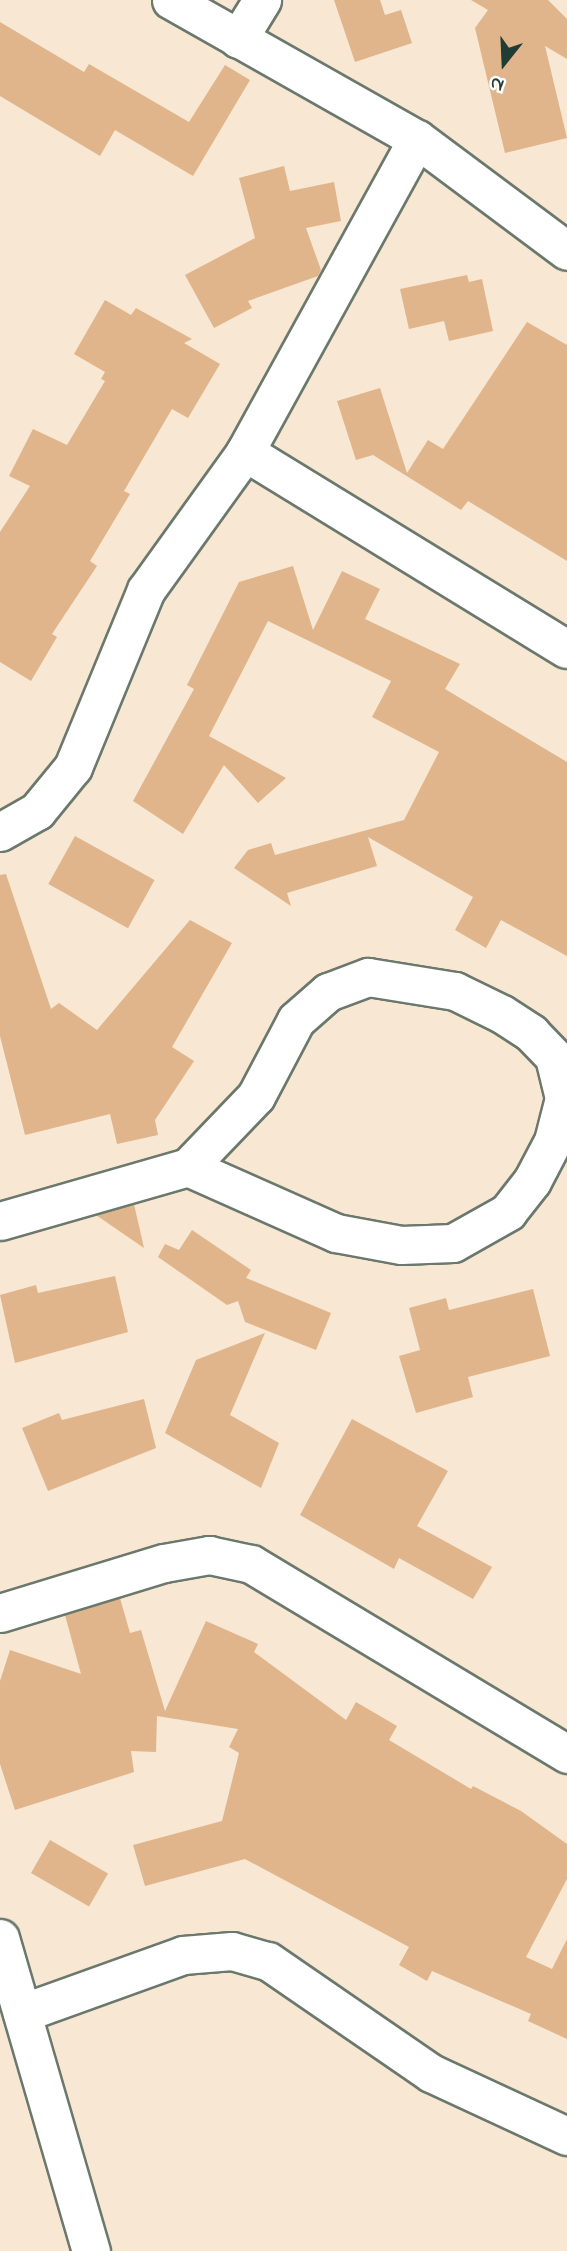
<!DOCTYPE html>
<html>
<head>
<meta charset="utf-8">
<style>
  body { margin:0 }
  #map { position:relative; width:567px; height:2251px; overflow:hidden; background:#f7e7d3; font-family:"Indie Flower",sans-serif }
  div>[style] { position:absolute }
  .building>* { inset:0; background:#e0b58b; transform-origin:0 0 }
  .roads { filter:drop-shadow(2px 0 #6b786c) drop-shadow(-2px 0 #6b786c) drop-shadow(0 2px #6b786c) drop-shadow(0 -2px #6b786c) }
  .street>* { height:37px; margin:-18.5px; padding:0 18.5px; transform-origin:18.5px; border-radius:18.5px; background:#fff }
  span { translate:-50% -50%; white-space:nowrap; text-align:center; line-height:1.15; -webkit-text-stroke:5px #fff; paint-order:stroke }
  .north { position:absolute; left:469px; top:28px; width:70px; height:70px; -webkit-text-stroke:5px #fff; paint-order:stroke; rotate:198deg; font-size:19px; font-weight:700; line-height:28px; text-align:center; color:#1f3d34 }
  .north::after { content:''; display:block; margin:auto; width:24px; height:32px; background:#1f3d34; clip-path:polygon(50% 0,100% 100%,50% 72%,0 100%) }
</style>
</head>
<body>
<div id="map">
  <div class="building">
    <i style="clip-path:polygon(334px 0,380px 0,385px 15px,401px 10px,412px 43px,355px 62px)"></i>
    <i style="clip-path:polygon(471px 0,548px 0,567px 19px,567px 59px,545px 46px,567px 138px,505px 153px,475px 28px,488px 10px)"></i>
    <i style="clip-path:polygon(0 22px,84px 72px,89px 64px,189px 122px,225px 65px,250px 80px,193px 176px,115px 130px,100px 156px,0 96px)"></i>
    <i style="clip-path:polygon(284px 166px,290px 191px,334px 182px,341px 221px,306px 228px,321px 270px,318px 276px,248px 301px,252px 308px,214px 328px,185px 275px,255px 238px,239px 178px)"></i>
    <i style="clip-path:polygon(467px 275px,469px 282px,482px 279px,493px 331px,449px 341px,444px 321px,409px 329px,400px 289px)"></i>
    <i style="clip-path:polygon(105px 300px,131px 315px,136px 308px,192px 339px,184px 343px,220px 364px,188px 418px,172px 409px,124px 491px,130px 494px,90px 561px,97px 566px,52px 634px,57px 637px,31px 681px,0 662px,0 532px,30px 486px,9px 476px,33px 429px,67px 445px,105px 381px,101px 379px,105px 372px,74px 354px)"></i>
    <i style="clip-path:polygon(527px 322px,567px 345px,567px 561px,468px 501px,461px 510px,373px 455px,356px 460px,337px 401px,380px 388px,407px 473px,428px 440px,443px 449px)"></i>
    <i style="clip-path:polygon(293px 566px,313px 630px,342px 571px,380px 589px,365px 619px,460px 664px,445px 689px,567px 762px,567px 956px,501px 920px,486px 948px,455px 930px,473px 897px,368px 837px,377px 866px,287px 893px,291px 906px,234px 868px,248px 850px,271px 843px,275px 855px,404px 820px,439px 752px,372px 717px,391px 681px,268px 621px,209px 736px,286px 778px,258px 803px,224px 765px,183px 834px,133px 801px,194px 689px,187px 685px,239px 582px)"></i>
    <i style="left:75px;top:836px;width:91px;height:55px;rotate:29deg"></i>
    <i style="clip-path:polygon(6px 874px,51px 1009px,59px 1003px,97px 1030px,190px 920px,232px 943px,172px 1047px,194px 1061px,155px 1120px,158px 1135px,117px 1144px,110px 1114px,25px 1135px,0 1036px,0 875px)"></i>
    <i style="clip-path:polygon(134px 1204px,144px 1248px,96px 1215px)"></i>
    <i style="clip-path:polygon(192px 1230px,251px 1270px,246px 1278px,331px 1313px,316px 1350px,245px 1322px,238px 1301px,227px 1305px,158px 1257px,165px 1244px,179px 1250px)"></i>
    <i style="clip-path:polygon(115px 1276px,128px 1332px,15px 1363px,0 1295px,36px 1285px,38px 1293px)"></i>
    <i style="clip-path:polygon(533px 1289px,550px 1356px,468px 1377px,473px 1397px,416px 1413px,399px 1356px,420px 1350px,409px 1308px,446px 1298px,449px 1310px)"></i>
    <i style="clip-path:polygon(265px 1333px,230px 1415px,279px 1443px,261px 1488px,165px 1433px,196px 1360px)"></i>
    <i style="clip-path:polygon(144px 1399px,156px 1448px,48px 1491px,22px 1428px,59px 1413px,62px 1420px)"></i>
    <i style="clip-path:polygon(352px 1419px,448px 1471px,417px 1526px,492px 1567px,473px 1599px,399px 1558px,394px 1569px,300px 1515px)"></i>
    <i style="clip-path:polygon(120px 1598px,130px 1633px,141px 1630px,165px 1711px,206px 1621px,258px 1644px,254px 1652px,346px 1720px,356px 1702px,397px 1726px,389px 1740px,471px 1789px,473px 1786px,521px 1811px,567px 1844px,567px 1879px,526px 1957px,552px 1969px,567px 1939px,567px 2039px,528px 2021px,531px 2014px,432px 1971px,427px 1981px,399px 1965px,409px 1947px,245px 1859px,145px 1886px,133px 1845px,222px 1821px,239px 1753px,229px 1747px,238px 1729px,157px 1716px,156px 1752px,131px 1751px,134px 1772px,15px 1810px,0 1764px,0 1681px,10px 1650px,81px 1674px,65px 1615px)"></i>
    <i style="left:50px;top:1840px;width:67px;height:38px;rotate:30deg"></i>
  </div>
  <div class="roads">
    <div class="street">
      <i style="left:171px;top:0;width:283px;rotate:29.5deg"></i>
      <i style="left:417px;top:139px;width:187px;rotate:36.7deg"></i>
      <i style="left:238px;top:39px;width:46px;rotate:-58.4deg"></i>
      <i style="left:245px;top:452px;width:377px;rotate:31.5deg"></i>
      <i style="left:0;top:832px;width:43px;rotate:-29.6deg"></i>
      <i style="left:37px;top:811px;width:57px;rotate:-50.7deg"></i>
      <i style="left:73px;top:767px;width:191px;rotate:-67.6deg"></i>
      <i style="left:146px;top:590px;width:170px;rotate:-54.3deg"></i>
      <i style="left:245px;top:452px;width:357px;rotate:-61.2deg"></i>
      <i style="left:0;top:1221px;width:196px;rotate:-16deg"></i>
      <i style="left:188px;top:1167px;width:98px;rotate:-46.2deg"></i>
      <i style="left:256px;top:1096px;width:86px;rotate:-62.2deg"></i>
      <i style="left:296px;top:1020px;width:43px;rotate:-41.2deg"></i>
      <i style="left:328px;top:992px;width:43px;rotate:-20.6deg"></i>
      <i style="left:368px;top:977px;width:88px;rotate:9.1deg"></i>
      <i style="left:455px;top:991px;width:52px;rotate:26.1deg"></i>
      <i style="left:502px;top:1014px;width:35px;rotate:33deg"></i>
      <i style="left:531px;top:1033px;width:33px;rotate:46deg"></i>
      <i style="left:554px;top:1057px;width:42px;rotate:76.3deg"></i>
      <i style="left:564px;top:1098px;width:44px;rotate:104.3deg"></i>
      <i style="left:553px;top:1141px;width:45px;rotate:117.7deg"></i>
      <i style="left:532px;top:1181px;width:39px;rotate:128deg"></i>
      <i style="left:508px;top:1212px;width:63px;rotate:150.6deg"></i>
      <i style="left:453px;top:1243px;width:52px;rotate:177.8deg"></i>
      <i style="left:401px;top:1245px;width:66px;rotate:-169.5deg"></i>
      <i style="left:336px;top:1233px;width:162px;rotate:-156deg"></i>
      <i style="left:0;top:1613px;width:171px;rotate:-17deg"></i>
      <i style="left:164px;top:1563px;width:46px;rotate:-10.1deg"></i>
      <i style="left:209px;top:1555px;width:43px;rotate:12.1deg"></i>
      <i style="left:251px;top:1564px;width:369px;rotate:31deg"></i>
      <i style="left:0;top:1938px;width:326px;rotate:73.8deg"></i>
      <i style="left:22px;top:2013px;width:171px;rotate:-19.8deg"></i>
      <i style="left:183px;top:1955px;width:49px;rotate:-4.7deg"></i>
      <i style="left:232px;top:1951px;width:37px;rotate:16deg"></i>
      <i style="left:268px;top:1961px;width:198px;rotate:34.5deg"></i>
      <i style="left:431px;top:2073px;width:150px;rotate:24.9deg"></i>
    </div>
  </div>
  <div class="north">N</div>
</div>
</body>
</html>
